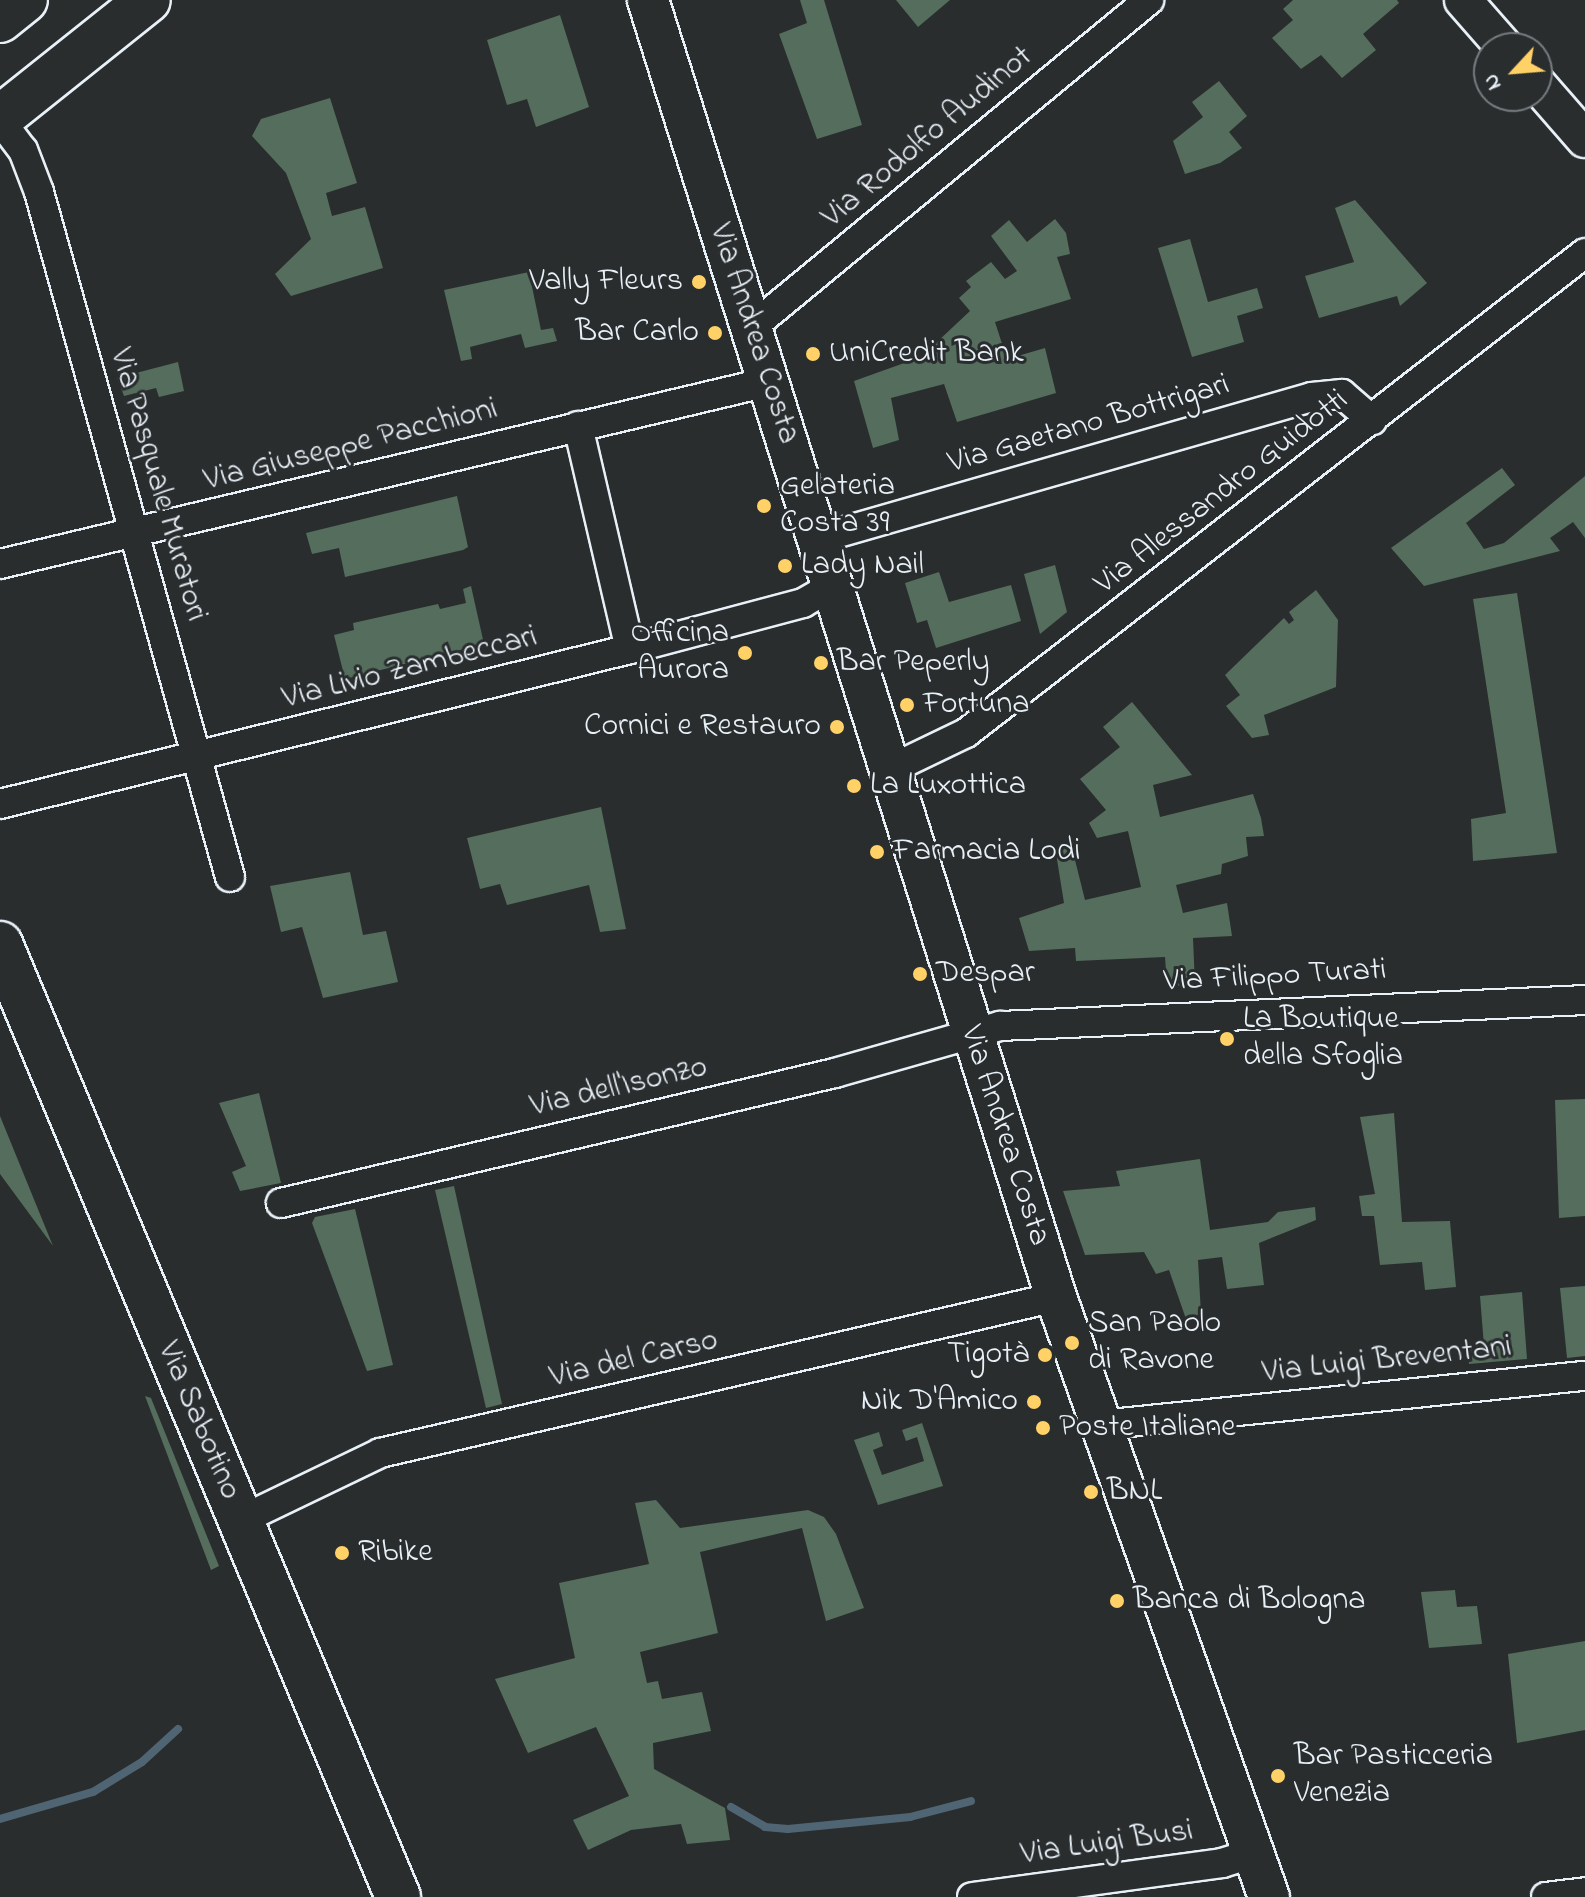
<!DOCTYPE html>
<html>
<head>
<meta charset="utf-8">
<style>
  body { margin:0 }
  #map { position:relative; width:1585px; height:1897px; overflow:hidden; background:#2a2d2e; font-family:"Indie Flower",sans-serif }
  div>[style] { position:absolute }
  .green>* { inset:0; background:#546d5c }
  .stream>* { height:8px; margin:-4px; padding:0 4px; transform-origin:4px; border-radius:4px; background:#506574 }
  .roads { filter:drop-shadow(2px 0 #e8f1f8) drop-shadow(-2px 0 #e8f1f8) drop-shadow(0 2px #e8f1f8) drop-shadow(0 -2px #e8f1f8) }
  .minor>* { height:28px; margin:-14px; padding:0 14px; transform-origin:14px; border-radius:14px; background:#2a2d2e }
  .tertiary>* { height:36px; margin:-18px; padding:0 18px; transform-origin:18px; border-radius:18px; background:#2a2d2e }
  .secondary>* { height:40px; margin:-20px; padding:0 20px; transform-origin:20px; border-radius:20px; background:#2a2d2e }
  .primary>* { height:44px; margin:-22px; padding:0 22px; transform-origin:22px; border-radius:22px; background:#2a2d2e }
  .dots>* { width:22px; height:22px; translate:-50% -50%; box-sizing:border-box; border:4px solid #2a2d2e; border-radius:50% }
  span { translate:-50% -50%; white-space:nowrap; text-align:center; line-height:1.15; -webkit-text-stroke:6px #2a2d2e; paint-order:stroke }
  .street-label { font-size:32px; color:#e8f1f8 }
  .poi-label { font-size:32px; color:#e8f1f8 }
  .right { translate:-100% -50%; text-align:right }
  .left { translate:0 -50%; text-align:left }
  .north { position:absolute; left:1473px; top:32px; width:80px; height:80px; box-sizing:border-box; background:#2a2d2e; border:2px solid #767b7f; border-radius:50%; rotate:244deg; font-size:22px; font-weight:700; line-height:32px; text-align:center; color:#e8f1f8 }
  .north::after { content:''; display:block; margin:auto; width:28px; height:36px; background:#ffd166; clip-path:polygon(50% 0,100% 100%,50% 72%,0 100%) }
</style>
</head>
<body>
<div id="map">
  <div class="green">
    <i style="clip-path:polygon(800px 0,824px 0,862px 125px,817px 139px,779px 34px,807px 23px)"></i>
    <i style="clip-path:polygon(896px 0,950px 0,918px 27px)"></i>
    <i style="clip-path:polygon(1293px 0,1397px 0,1399px 3px,1363px 34px,1376px 50px,1342px 78px,1321px 55px,1301px 69px,1272px 38px,1293px 20px,1283px 9px)"></i>
    <i style="clip-path:polygon(560px 15px,589px 107px,536px 127px,527px 99px,507px 105px,487px 40px)"></i>
    <i style="clip-path:polygon(1219px 81px,1247px 116px,1229px 132px,1242px 148px,1220px 163px,1185px 174px,1173px 141px,1203px 117px,1192px 102px)"></i>
    <i style="clip-path:polygon(330px 98px,357px 183px,326px 193px,332px 216px,365px 207px,383px 268px,291px 296px,275px 274px,311px 239px,286px 173px,252px 136px,261px 119px)"></i>
    <i style="clip-path:polygon(1355px 200px,1427px 283px,1400px 306px,1397px 296px,1319px 318px,1305px 276px,1354px 262px,1335px 208px)"></i>
    <i style="clip-path:polygon(1055px 219px,1066px 233px,1070px 254px,1057px 257px,1071px 299px,995px 322px,1007px 359px,1045px 348px,1056px 393px,957px 422px,944px 384px,891px 398px,899px 440px,873px 448px,854px 381px,921px 357px,970px 311px,959px 298px,971px 287px,966px 281px,991px 262px,1005px 279px,1017px 271px,991px 236px,1009px 220px,1027px 242px)"></i>
    <i style="clip-path:polygon(1190px 239px,1208px 302px,1257px 288px,1263px 308px,1237px 316px,1244px 342px,1192px 357px,1158px 248px)"></i>
    <i style="clip-path:polygon(529px 272px,541px 330px,553px 328px,557px 341px,525px 348px,521px 334px,470px 347px,472px 359px,461px 361px,444px 290px)"></i>
    <i style="clip-path:polygon(178px 362px,184px 391px,159px 397px,156px 388px,124px 396px,117px 378px)"></i>
    <i style="clip-path:polygon(1502px 468px,1515px 485px,1466px 523px,1484px 549px,1504px 543px,1585px 476px,1585px 538px,1573px 522px,1550px 538px,1560px 551px,1424px 586px,1391px 548px)"></i>
    <i style="clip-path:polygon(457px 496px,468px 547px,463px 550px,345px 577px,339px 548px,312px 554px,306px 533px)"></i>
    <i style="clip-path:polygon(1055px 565px,1067px 612px,1040px 634px,1024px 574px)"></i>
    <i style="clip-path:polygon(939px 572px,949px 602px,1011px 585px,1021px 621px,936px 648px,927px 620px,917px 623px,905px 583px)"></i>
    <i style="clip-path:polygon(471px 586px,484px 644px,345px 679px,334px 635px,354px 630px,353px 623px,438px 604px,440px 609px,466px 603px,463px 589px)"></i>
    <i style="clip-path:polygon(1316px 590px,1338px 620px,1336px 687px,1264px 715px,1269px 735px,1252px 738px,1226px 706px,1240px 695px,1225px 675px,1284px 618px,1289px 624px,1294px 620px,1289px 612px)"></i>
    <i style="clip-path:polygon(1517px 593px,1557px 853px,1473px 861px,1471px 819px,1506px 813px,1473px 599px)"></i>
    <i style="clip-path:polygon(1132px 702px,1192px 775px,1153px 785px,1160px 817px,1253px 794px,1261px 818px,1264px 836px,1246px 837px,1248px 856px,1222px 864px,1221px 874px,1176px 885px,1183px 913px,1227px 903px,1232px 936px,1193px 938px,1195px 985px,1167px 986px,1165px 957px,1076px 961px,1075px 948px,1029px 951px,1019px 918px,1064px 903px,1055px 847px,1071px 844px,1085px 900px,1141px 887px,1128px 831px,1097px 838px,1089px 823px,1106px 810px,1080px 779px,1120px 747px,1103px 727px)"></i>
    <i style="clip-path:polygon(601px 807px,626px 929px,600px 932px,589px 885px,507px 905px,500px 884px,480px 889px,467px 838px)"></i>
    <i style="clip-path:polygon(350px 872px,363px 935px,386px 931px,398px 982px,323px 998px,302px 927px,281px 932px,270px 886px)"></i>
    <i style="clip-path:polygon(259px 1093px,281px 1183px,240px 1191px,232px 1172px,246px 1166px,219px 1103px)"></i>
    <i style="clip-path:polygon(1585px 1099px,1585px 1216px,1559px 1218px,1555px 1100px)"></i>
    <i style="clip-path:polygon(1394px 1113px,1402px 1222px,1450px 1221px,1456px 1287px,1425px 1290px,1422px 1262px,1380px 1265px,1374px 1216px,1362px 1216px,1359px 1196px,1375px 1194px,1360px 1117px)"></i>
    <i style="clip-path:polygon(0 1116px,53px 1246px,0 1174px)"></i>
    <i style="clip-path:polygon(1200px 1159px,1210px 1230px,1268px 1222px,1278px 1212px,1315px 1207px,1316px 1220px,1259px 1243px,1264px 1285px,1227px 1289px,1222px 1257px,1198px 1260px,1201px 1314px,1186px 1319px,1169px 1270px,1156px 1274px,1144px 1252px,1085px 1255px,1063px 1191px,1120px 1186px,1116px 1171px)"></i>
    <i style="clip-path:polygon(454px 1186px,502px 1404px,486px 1408px,435px 1190px)"></i>
    <i style="clip-path:polygon(355px 1209px,393px 1365px,367px 1371px,312px 1223px,315px 1217px)"></i>
    <i style="clip-path:polygon(1585px 1286px,1585px 1356px,1567px 1358px,1560px 1288px)"></i>
    <i style="clip-path:polygon(1522px 1292px,1527px 1359px,1469px 1364px,1468px 1348px,1484px 1346px,1480px 1296px)"></i>
    <i style="clip-path:polygon(145px 1396px,151px 1398px,219px 1566px,211px 1570px)"></i>
    <i style="clip-path:polygon(922px 1423px,943px 1486px,878px 1505px,854px 1440px,879px 1432px,883px 1446px,873px 1450px,882px 1475px,924px 1461px,917px 1437px,906px 1441px,902px 1430px)"></i>
    <i style="clip-path:polygon(656px 1500px,680px 1528px,808px 1510px,824px 1517px,836px 1534px,864px 1608px,826px 1621px,802px 1528px,700px 1552px,718px 1633px,640px 1652px,647px 1683px,658px 1681px,662px 1699px,702px 1692px,711px 1731px,653px 1743px,654px 1769px,725px 1808px,730px 1840px,687px 1844px,681px 1824px,631px 1830px,588px 1850px,573px 1820px,629px 1796px,596px 1727px,528px 1753px,495px 1679px,575px 1658px,559px 1583px,649px 1564px,635px 1503px)"></i>
    <i style="clip-path:polygon(1455px 1590px,1457px 1607px,1477px 1606px,1482px 1644px,1429px 1648px,1421px 1592px)"></i>
    <i style="clip-path:polygon(1585px 1641px,1585px 1730px,1517px 1743px,1508px 1654px)"></i>
  </div>
  <div class="stream">
    <i style="left:731px;top:1807px;width:39px;rotate:30deg"></i>
    <i style="left:765px;top:1827px;width:23px;rotate:5deg"></i>
    <i style="left:788px;top:1829px;width:123px;rotate:-5.6deg"></i>
    <i style="left:910px;top:1817px;width:63px;rotate:-14.7deg"></i>
    <i style="left:0;top:1819px;width:97px;rotate:-16.2deg"></i>
    <i style="left:93px;top:1792px;width:57px;rotate:-31.5deg"></i>
    <i style="left:142px;top:1762px;width:49px;rotate:-42.5deg"></i>
  </div>
  <div class="roads">
    <div class="minor">
      <i style="left:0;top:120px;width:38px;rotate:53deg"></i>
      <i style="left:23px;top:150px;width:45px;rotate:69.1deg"></i>
      <i style="left:39px;top:192px;width:711px;rotate:74.42deg"></i>
      <i style="left:751px;top:328px;width:516px;rotate:-39.49deg"></i>
      <i style="left:578px;top:426px;width:229px;rotate:76.9deg"></i>
      <i style="left:817px;top:539px;width:515px;rotate:-16.01deg"></i>
      <i style="left:1312px;top:397px;width:30px;rotate:-6deg"></i>
      <i style="left:1342px;top:394px;width:40px;rotate:41deg"></i>
      <i style="left:0;top:564px;width:789px;rotate:-13.33deg"></i>
      <i style="left:889px;top:770px;width:85px;rotate:-25.7deg"></i>
      <i style="left:966px;top:733px;width:783px;rotate:-37.79deg"></i>
      <i style="left:0;top:804px;width:649px;rotate:-13.82deg"></i>
      <i style="left:630px;top:649px;width:179px;rotate:-14.9deg"></i>
      <i style="left:803px;top:603px;width:34px;rotate:-30deg"></i>
      <i style="left:281px;top:1203px;width:569px;rotate:-13.21deg"></i>
      <i style="left:835px;top:1073px;width:172px;rotate:-15.9deg"></i>
      <i style="left:1000px;top:1026px;width:586px;rotate:-2.54deg"></i>
      <i style="left:1100px;top:1425px;width:487px;rotate:-5.8deg"></i>
      <i style="left:239px;top:1521px;width:157px;rotate:-25.7deg"></i>
      <i style="left:380px;top:1453px;width:694px;rotate:-12.99deg"></i>
      <i style="left:972px;top:1897px;width:252px;rotate:-7.7deg"></i>
      <i style="left:1222px;top:1863px;width:30px;rotate:-17deg"></i>
      <i style="left:1546px;top:1897px;width:39px;rotate:-7deg"></i>
    </div>
    <div class="tertiary">
      <i style="left:1463px;top:0;width:64px;rotate:48.8deg"></i>
      <i style="left:1537px;top:84px;width:73px;rotate:48.9deg"></i>
    </div>
    <div class="secondary">
      <i style="left:648px;top:0;width:1360px;rotate:72.54deg"></i>
      <i style="left:1056px;top:1297px;width:637px;rotate:70.46deg"></i>
    </div>
    <div class="primary">
      <i style="left:0;top:20px;width:32px;rotate:-39deg"></i>
      <i style="left:0;top:118px;width:189px;rotate:-38.6deg"></i>
      <i style="left:0;top:944px;width:1033px;rotate:67.33deg"></i>
    </div>
  </div>
  <div class="dots">
    <i style="left:699px;top:282px;background:#ffd166"></i>
    <i style="left:715px;top:333px;background:#ffd166"></i>
    <i style="left:813px;top:354px;background:#ffd166"></i>
    <i style="left:764px;top:506px;background:#ffd166"></i>
    <i style="left:785px;top:566px;background:#ffd166"></i>
    <i style="left:745px;top:653px;background:#ffd166"></i>
    <i style="left:821px;top:663px;background:#ffd166"></i>
    <i style="left:907px;top:705px;background:#ffd166"></i>
    <i style="left:837px;top:727px;background:#ffd166"></i>
    <i style="left:854px;top:786px;background:#ffd166"></i>
    <i style="left:877px;top:852px;background:#ffd166"></i>
    <i style="left:920px;top:974px;background:#ffd166"></i>
    <i style="left:1227px;top:1039px;background:#ffd166"></i>
    <i style="left:1072px;top:1343px;background:#ffd166"></i>
    <i style="left:1045px;top:1355px;background:#ffd166"></i>
    <i style="left:1034px;top:1402px;background:#ffd166"></i>
    <i style="left:1043px;top:1428px;background:#ffd166"></i>
    <i style="left:1091px;top:1492px;background:#ffd166"></i>
    <i style="left:342px;top:1553px;background:#ffd166"></i>
    <i style="left:1117px;top:1601px;background:#ffd166"></i>
    <i style="left:1278px;top:1776px;background:#ffd166"></i>
  </div>
  <div class="street-label">
    <span style="left:928px;top:138px;rotate:-40deg">Via Rodolfo Audinot</span>
    <span style="left:753px;top:334px;rotate:72deg">Via Andrea Costa</span>
    <span style="left:1089px;top:425px;rotate:-16deg">Via Gaetano Bottrigari</span>
    <span style="left:351px;top:446px;rotate:-14deg">Via Giuseppe Pacchioni</span>
    <span style="left:157px;top:485px;rotate:74deg">Via Pasquale Muratori</span>
    <span style="left:1222px;top:493px;rotate:-38deg">Via Alessandro Guidotti</span>
    <span style="left:410px;top:669px;rotate:-14deg">Via Livio Zambeccari</span>
    <span style="left:1275px;top:977px;rotate:-3deg">Via Filippo Turati</span>
    <span style="left:619px;top:1088px;rotate:-13deg">Via dell'Isonzo</span>
    <span style="left:1004px;top:1136px;rotate:72deg">Via Andrea Costa</span>
    <span style="left:634px;top:1360px;rotate:-13deg">Via del Carso</span>
    <span style="left:1387px;top:1361px;rotate:-6deg">Via Luigi Breventani</span>
    <span style="left:198px;top:1421px;rotate:67deg">Via Sabotino</span>
    <span style="left:1107px;top:1844px;rotate:-8deg">Via Luigi Busi</span>
  </div>
  <div class="poi-label">
    <span class="right" style="left:683px;top:282px">Vally Fleurs</span>
    <span class="right" style="left:699px;top:333px">Bar Carlo</span>
    <span class="left" style="left:829px;top:354px">UniCredit Bank</span>
    <span class="left" style="left:780px;top:506px">Gelateria<br>Costa 39</span>
    <span class="left" style="left:801px;top:566px">Lady Nail</span>
    <span class="right" style="left:729px;top:653px">Officina<br>Aurora</span>
    <span class="left" style="left:837px;top:663px">Bar Peperly</span>
    <span class="left" style="left:923px;top:705px">Fortuna</span>
    <span class="right" style="left:821px;top:727px">Cornici e Restauro</span>
    <span class="left" style="left:870px;top:786px">La Luxottica</span>
    <span class="left" style="left:893px;top:852px">Farmacia Lodi</span>
    <span class="left" style="left:936px;top:974px">Despar</span>
    <span class="left" style="left:1243px;top:1039px">La Boutique<br>della Sfoglia</span>
    <span class="left" style="left:1088px;top:1343px">San Paolo<br>di Ravone</span>
    <span class="right" style="left:1029px;top:1355px">Tigotà</span>
    <span class="right" style="left:1018px;top:1402px">Nik D'Amico</span>
    <span class="left" style="left:1059px;top:1428px">Poste Italiane</span>
    <span class="left" style="left:1107px;top:1492px">BNL</span>
    <span class="left" style="left:358px;top:1553px">Ribike</span>
    <span class="left" style="left:1133px;top:1601px">Banca di Bologna</span>
    <span class="left" style="left:1294px;top:1776px">Bar Pasticceria<br>Venezia</span>
  </div>
  <div class="north">N</div>
</div>
</body>
</html>
